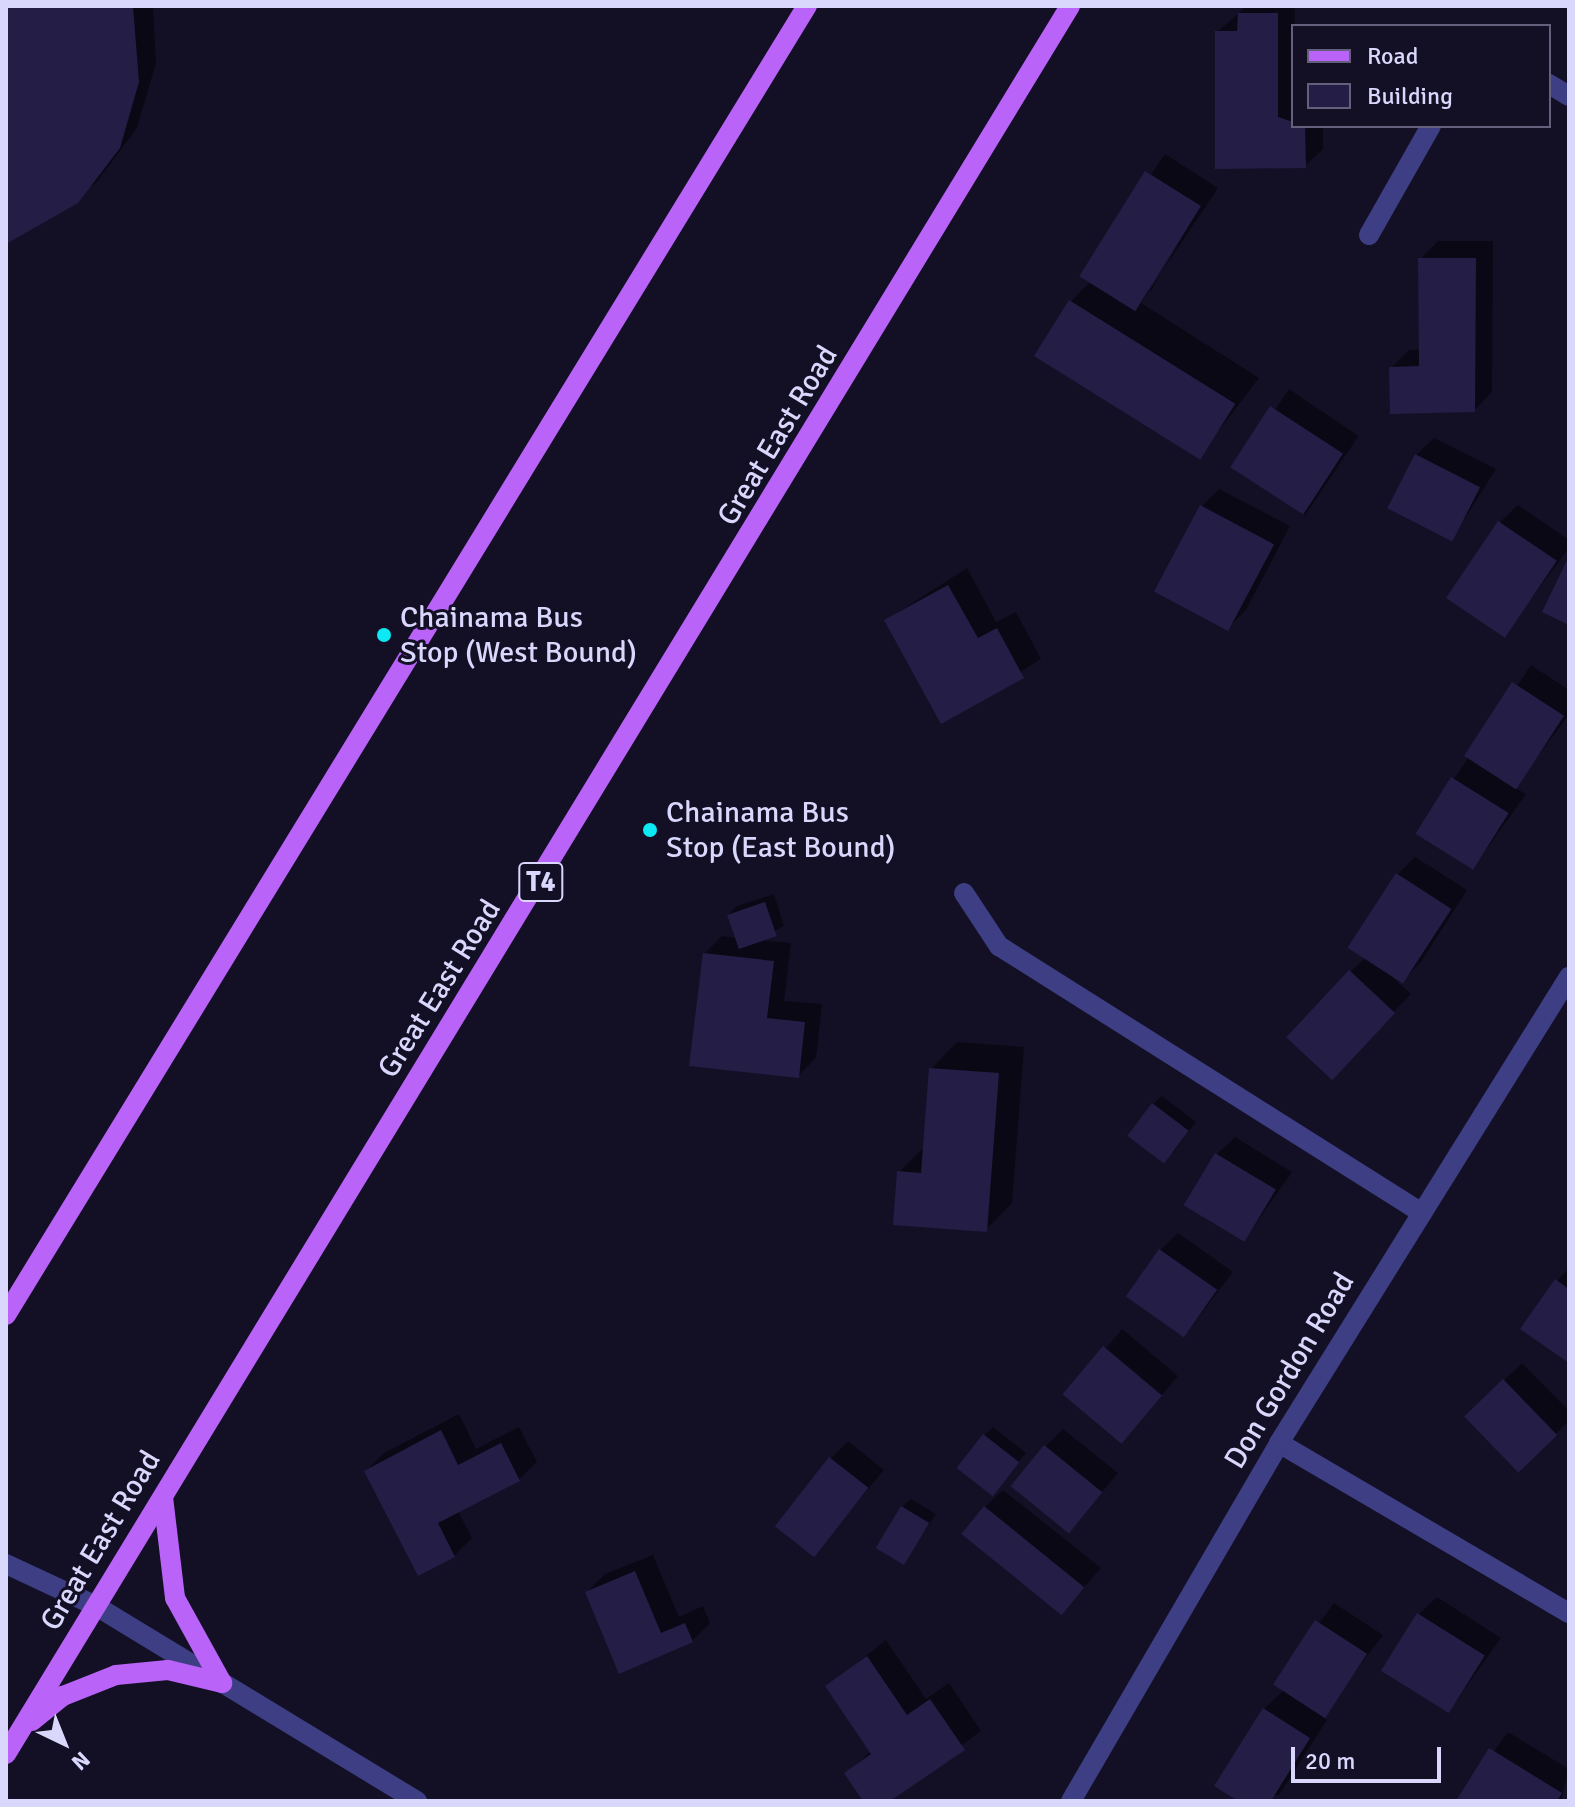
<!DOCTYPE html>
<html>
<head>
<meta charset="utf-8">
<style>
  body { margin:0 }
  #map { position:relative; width:1575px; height:1807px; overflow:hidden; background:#131026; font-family:Signika,sans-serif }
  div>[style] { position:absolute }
  .shadow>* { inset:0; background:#0007; transform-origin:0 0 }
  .building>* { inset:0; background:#241d46; transform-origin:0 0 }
  .minor>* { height:20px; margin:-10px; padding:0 10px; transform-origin:10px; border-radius:10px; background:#3d3e83 }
  .primary>* { height:20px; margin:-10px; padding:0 10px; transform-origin:10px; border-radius:10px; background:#b963f8 }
  .dots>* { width:22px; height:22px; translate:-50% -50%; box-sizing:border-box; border:4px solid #131026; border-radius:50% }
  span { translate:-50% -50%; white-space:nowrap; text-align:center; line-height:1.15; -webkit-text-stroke:6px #131026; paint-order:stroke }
  .shield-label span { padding:2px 6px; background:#131026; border:2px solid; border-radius:6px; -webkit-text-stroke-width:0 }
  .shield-label { font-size:28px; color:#dad7fd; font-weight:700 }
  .street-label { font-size:30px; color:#dad7fd }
  .poi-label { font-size:30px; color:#dad7fd }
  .left { translate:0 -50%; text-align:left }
  .frame { position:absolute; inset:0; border:8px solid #dad7fd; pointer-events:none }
  .legend { position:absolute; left:1291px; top:24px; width:260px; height:104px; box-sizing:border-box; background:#131026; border:2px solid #63607c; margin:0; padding:10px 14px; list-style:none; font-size:24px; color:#dad7fd }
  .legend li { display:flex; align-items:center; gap:16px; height:40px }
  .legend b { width:40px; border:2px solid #63607c }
  .north { position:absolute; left:24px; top:1703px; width:80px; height:80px; -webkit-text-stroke:6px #131026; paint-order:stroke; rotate:137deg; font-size:22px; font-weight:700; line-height:32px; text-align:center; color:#dad7fd }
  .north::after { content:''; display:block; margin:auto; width:28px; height:36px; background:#dad7fd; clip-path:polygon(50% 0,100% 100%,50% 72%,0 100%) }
  .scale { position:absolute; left:1291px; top:1747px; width:150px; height:36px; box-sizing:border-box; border:4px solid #dad7fd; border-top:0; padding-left:10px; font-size:24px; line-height:28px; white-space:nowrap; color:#dad7fd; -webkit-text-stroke:6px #131026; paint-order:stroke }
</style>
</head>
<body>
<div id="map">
  <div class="shadow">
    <i style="clip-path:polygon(6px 6px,153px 6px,156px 63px,137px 128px,96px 183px,6px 242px)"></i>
    <i style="clip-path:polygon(1247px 6px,1295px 6px,1293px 126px,1323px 126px,1323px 149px,1305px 166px,1217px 32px)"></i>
    <i style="clip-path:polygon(evenodd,1165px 154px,1218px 188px,1141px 303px,1259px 378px,1198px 458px,1071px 301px,1091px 281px,1082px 275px,1165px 154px,1205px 197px,1151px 291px,1146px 291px,1205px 197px)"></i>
    <i style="clip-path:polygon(1438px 241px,1493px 241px,1492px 392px,1475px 410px,1391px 368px,1409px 350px,1421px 349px,1420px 259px)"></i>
    <i style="left:1289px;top:389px;width:84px;height:96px;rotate:34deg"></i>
    <i style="clip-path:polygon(1434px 438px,1496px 469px,1452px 539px,1416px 455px)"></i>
    <i style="clip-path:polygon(1219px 489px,1290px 526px,1246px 610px,1228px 628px,1201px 507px)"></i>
    <i style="clip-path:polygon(1518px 505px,1569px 540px,1569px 548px,1504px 635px,1500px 522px)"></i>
    <i style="clip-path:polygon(967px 568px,996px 622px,1016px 612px,1041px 659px,942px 721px,886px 620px)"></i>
    <i style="clip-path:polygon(1531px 665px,1569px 690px,1569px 715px,1514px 787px,1526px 794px,1474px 867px,1418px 832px)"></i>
    <i style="clip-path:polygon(1415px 857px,1467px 890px,1421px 962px,1403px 980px,1388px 973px,1411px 994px,1349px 1059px,1350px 972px,1366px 957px,1397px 875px)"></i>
    <i style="clip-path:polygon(774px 894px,784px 926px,759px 940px,791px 943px,784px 1001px,822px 1004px,816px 1058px,798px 1076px,704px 954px,722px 936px,736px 938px,729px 914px,737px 906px)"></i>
    <i style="clip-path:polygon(957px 1042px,1024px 1047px,1012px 1203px,986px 1230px,899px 1172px,925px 1146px,931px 1069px)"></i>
    <i style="clip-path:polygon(1162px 1096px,1196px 1122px,1173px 1153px,1153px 1104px)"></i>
    <i style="clip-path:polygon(1235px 1137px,1292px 1172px,1245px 1239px,1217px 1154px)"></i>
    <i style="clip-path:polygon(1178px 1233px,1233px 1272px,1185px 1335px,1160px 1250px)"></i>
    <i style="clip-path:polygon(1569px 1268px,1569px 1361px,1557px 1281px)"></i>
    <i style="left:1122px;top:1329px;width:73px;height:86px;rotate:40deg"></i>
    <i style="clip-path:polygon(1522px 1363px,1569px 1411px,1569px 1421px,1519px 1470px,1467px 1417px)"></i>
    <i style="clip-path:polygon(459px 1414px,476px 1449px,519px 1427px,537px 1462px,519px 1479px,458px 1511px,472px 1538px,454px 1556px,366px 1471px,384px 1453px)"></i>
    <i style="clip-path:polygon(993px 1427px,1026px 1453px,992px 1494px,984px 1435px)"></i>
    <i style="clip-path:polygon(1063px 1429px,1118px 1473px,1069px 1531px,1046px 1446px)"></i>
    <i style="clip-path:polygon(848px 1441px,884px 1470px,814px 1554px,830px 1459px)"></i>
    <i style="clip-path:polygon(1003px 1490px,1101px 1568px,1061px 1613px,985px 1507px)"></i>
    <i style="clip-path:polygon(911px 1499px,936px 1514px,903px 1563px,902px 1507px)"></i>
    <i style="clip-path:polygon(653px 1555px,679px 1617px,703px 1606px,710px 1623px,692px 1641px,620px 1671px,587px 1592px,605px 1574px)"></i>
    <i style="clip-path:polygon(1437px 1597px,1501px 1638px,1449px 1711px,1419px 1614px)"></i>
    <i style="clip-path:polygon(1334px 1603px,1383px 1635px,1322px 1716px,1327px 1720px,1279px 1795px,1242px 1801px,1264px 1709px,1284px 1690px,1274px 1684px)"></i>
    <i style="clip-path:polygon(886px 1640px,926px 1699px,949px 1683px,981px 1731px,886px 1801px,865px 1801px,847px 1773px,871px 1751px,828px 1686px)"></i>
    <i style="clip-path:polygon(1508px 1732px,1569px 1769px,1561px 1801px,1458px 1801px)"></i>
  </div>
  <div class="building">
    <i style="clip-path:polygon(6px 6px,133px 6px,139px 82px,120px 148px,78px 203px,6px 244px)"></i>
    <i style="clip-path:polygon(1238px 13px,1278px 13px,1278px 117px,1305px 126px,1306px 168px,1215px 169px,1215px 31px,1237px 31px)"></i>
    <i style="left:1145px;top:171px;width:66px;height:124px;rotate:32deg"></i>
    <i style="clip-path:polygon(1418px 258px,1476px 258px,1475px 412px,1390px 414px,1389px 367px,1419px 366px)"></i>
    <i style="left:1069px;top:300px;width:196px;height:66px;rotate:32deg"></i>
    <i style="left:1270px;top:406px;width:87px;height:73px;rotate:33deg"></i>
    <i style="left:1415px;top:454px;width:73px;height:61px;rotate:27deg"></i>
    <i style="left:1200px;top:505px;width:84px;height:98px;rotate:28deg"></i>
    <i style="left:1498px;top:521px;width:71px;height:93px;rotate:34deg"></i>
    <i style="clip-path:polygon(1569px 556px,1569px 625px,1542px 612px)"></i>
    <i style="clip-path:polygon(948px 585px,978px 638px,997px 628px,1024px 678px,941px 724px,884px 620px)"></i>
    <i style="left:1512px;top:682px;width:62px;height:88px;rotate:33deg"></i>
    <i style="left:1451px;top:777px;width:68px;height:67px;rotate:32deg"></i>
    <i style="left:1396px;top:873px;width:66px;height:89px;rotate:33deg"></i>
    <i style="left:765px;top:902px;width:36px;height:40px;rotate:71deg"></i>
    <i style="clip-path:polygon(703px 953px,774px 961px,767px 1018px,805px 1022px,799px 1078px,689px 1066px)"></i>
    <i style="left:1349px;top:970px;width:63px;height:92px;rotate:43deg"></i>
    <i style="clip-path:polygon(929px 1068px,999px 1073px,987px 1232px,893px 1225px,897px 1171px,921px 1173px)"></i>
    <i style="left:1152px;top:1103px;width:46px;height:41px;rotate:37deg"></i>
    <i style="left:1215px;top:1153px;width:71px;height:61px;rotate:31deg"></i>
    <i style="left:1159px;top:1249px;width:71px;height:58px;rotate:35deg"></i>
    <i style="clip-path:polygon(1555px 1279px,1569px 1289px,1569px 1363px,1520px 1329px)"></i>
    <i style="left:1103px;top:1346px;width:77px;height:63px;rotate:40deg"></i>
    <i style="left:1503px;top:1379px;width:78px;height:54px;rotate:46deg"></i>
    <i style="clip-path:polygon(441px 1430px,458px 1465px,501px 1443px,520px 1481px,438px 1523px,455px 1557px,418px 1576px,364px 1471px)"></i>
    <i style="left:983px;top:1434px;width:46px;height:43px;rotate:38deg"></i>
    <i style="left:1044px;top:1445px;width:75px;height:53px;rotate:39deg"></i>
    <i style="left:829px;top:1457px;width:50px;height:88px;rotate:38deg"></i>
    <i style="left:901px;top:1506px;width:33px;height:49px;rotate:31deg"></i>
    <i style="left:984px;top:1506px;width:129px;height:36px;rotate:39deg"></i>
    <i style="clip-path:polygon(635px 1571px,661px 1633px,685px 1623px,693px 1642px,619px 1674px,585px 1592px)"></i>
    <i style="left:1417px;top:1613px;width:80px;height:68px;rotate:32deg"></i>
    <i style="left:1315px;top:1620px;width:62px;height:77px;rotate:33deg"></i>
    <i style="clip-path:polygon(867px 1656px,907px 1715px,930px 1699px,965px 1750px,890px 1801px,863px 1801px,844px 1773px,871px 1754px,825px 1686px)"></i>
    <i style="clip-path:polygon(1263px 1708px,1310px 1738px,1271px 1801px,1238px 1801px,1214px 1786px)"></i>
    <i style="clip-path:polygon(1489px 1748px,1562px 1793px,1557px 1801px,1456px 1801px)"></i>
  </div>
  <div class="minor">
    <i style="left:1549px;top:84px;width:23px;rotate:31deg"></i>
    <i style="left:1369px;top:235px;width:125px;rotate:-60.4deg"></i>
    <i style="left:964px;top:893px;width:64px;rotate:56.6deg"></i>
    <i style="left:999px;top:946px;width:500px;rotate:32.26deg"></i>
    <i style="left:1279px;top:1443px;width:336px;rotate:30.4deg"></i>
    <i style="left:6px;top:1564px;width:99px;rotate:25deg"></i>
    <i style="left:96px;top:1606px;width:376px;rotate:31.3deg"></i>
    <i style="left:1071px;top:1801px;width:414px;rotate:-59.8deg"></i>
    <i style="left:1279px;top:1443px;width:549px;rotate:-58.11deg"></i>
  </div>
  <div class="primary">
    <i style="left:6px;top:1315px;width:1535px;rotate:-58.54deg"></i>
    <i style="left:163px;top:1497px;width:102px;rotate:83.2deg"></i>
    <i style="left:175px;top:1598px;width:97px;rotate:61.1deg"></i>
    <i style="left:32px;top:1721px;width:40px;rotate:-39deg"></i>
    <i style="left:63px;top:1696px;width:57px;rotate:-21.6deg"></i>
    <i style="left:116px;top:1675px;width:52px;rotate:-5.5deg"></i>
    <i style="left:168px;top:1670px;width:56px;rotate:13.5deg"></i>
    <i style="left:6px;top:1754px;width:2046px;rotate:-58.67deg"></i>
  </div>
  <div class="dots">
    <i style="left:384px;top:635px;background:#0ce9f5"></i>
    <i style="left:650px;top:830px;background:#0ce9f5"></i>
  </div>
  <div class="shield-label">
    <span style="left:541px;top:882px">T4</span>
  </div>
  <div class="street-label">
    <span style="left:778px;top:436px;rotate:-59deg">Great East Road</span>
    <span style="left:440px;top:989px;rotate:-58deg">Great East Road</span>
    <span style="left:1290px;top:1371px;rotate:-59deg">Don Gordon Road</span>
    <span style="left:101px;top:1541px;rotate:-59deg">Great East Road</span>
  </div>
  <div class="poi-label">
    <span class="left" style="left:400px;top:635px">Chainama Bus<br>Stop (West Bound)</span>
    <span class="left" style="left:666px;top:830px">Chainama Bus<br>Stop (East Bound)</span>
  </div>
  <div class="frame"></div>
  <ul class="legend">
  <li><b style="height:10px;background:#b963f8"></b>Road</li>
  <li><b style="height:22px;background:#241d46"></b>Building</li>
  </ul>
  <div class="north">N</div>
  <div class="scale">20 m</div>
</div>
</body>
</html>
